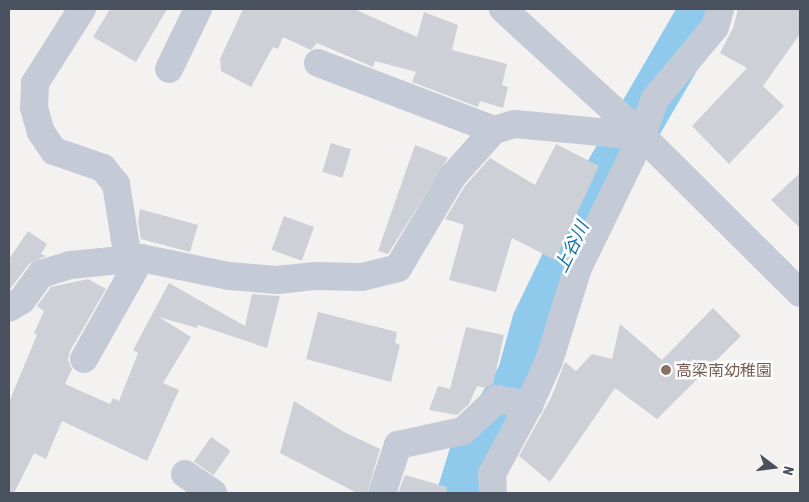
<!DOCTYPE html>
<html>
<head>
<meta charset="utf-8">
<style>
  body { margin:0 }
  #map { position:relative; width:809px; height:502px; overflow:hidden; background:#f4f2f1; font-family:"Asap Condensed","Noto Sans JP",sans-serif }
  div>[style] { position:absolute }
  .river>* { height:49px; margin:-24.5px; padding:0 24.5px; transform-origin:24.5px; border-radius:24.5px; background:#8fcaec }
  .building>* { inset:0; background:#cdd0d7; transform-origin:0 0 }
  .minor>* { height:28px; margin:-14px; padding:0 14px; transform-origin:14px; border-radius:14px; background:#c5cbd6 }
  .dots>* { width:14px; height:14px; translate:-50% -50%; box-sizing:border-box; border:2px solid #fff; border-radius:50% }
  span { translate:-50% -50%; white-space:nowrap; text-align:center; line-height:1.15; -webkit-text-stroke:5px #fff; paint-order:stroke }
  .education-label { font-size:16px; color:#785e54 }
  .left { translate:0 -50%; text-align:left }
  .water-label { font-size:18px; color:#0e73ad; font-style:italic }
  .frame { position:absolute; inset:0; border:10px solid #49515f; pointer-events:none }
  .north { position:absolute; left:749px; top:442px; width:50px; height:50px; -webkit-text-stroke:4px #fff; paint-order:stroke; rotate:105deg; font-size:14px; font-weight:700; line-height:20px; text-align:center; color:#49515f }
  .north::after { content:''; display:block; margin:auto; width:18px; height:22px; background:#49515f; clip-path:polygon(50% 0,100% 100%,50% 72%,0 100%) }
</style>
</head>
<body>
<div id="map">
  <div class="river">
    <i style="left:461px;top:493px;width:47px;rotate:-72.7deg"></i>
    <i style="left:475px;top:448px;width:85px;rotate:-57.4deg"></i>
    <i style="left:521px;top:376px;width:56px;rotate:-74.5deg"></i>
    <i style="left:536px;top:322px;width:163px;rotate:-64.2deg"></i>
    <i style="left:607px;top:175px;width:185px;rotate:-59.8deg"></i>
    <i style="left:700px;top:15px;width:6px;rotate:-90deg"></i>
  </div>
  <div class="building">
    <i style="clip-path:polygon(110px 9px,167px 9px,136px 62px,93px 37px)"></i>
    <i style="clip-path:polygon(243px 9px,354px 9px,417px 37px,424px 12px,458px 25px,452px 50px,507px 64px,502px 85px,508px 87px,503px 108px,480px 101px,478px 107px,412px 82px,416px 72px,375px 61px,373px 67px,317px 43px,311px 50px,283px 37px,278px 49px,273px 47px,251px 87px,221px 71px,220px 59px)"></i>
    <i style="clip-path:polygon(738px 9px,800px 9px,800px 34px,763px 86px,784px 106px,729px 164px,692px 126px,747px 68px,720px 53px,733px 28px)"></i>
    <i style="left:331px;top:143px;width:21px;height:30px;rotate:17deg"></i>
    <i style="clip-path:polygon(556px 144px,599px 166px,555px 260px,512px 238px,496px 292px,449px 280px,464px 225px,445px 219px,465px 186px,490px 158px,535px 185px)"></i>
    <i style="clip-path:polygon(415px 145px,448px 158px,388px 254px,378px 251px)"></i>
    <i style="clip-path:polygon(800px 173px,800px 228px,771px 200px)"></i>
    <i style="clip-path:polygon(140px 209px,198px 225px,190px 252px,141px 239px,138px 221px)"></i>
    <i style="left:284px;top:216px;width:32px;height:36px;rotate:20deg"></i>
    <i style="clip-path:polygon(28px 231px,47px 244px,41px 254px,46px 256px,29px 264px,10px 289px,9px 259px)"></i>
    <i style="clip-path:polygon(88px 279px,106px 289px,70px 351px,68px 360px,72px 369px,65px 384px,110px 404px,113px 398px,119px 401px,138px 353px,133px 350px,169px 283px,245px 326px,252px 294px,280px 296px,267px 348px,198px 325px,197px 328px,159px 317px,191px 337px,163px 383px,179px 390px,147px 461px,62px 421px,46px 459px,34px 453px,14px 493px,9px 493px,9px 402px,37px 335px,34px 333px,44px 311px,37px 306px,51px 287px)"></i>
    <i style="clip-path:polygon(713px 308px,741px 336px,657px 419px,615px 388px,550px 482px,519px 456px,551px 398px,565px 362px,576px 371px,592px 354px,612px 359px,620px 324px,662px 360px)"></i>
    <i style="clip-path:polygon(318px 312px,397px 332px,395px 343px,400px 345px,391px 382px,306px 359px)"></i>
    <i style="clip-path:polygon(466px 327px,504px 335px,493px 384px,486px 388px,477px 386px,469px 404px,457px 415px,429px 410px,438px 386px,450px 389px)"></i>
    <i style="clip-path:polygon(294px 401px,344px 432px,380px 449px,367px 493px,357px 493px,280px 453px)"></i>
    <i style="left:211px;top:437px;width:24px;height:30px;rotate:35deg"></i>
    <i style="clip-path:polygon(405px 475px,447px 487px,446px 493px,398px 493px)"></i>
  </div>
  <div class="minor">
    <i style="left:82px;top:9px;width:88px;rotate:122.4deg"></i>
    <i style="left:35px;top:83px;width:25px;rotate:92deg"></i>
    <i style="left:34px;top:108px;width:25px;rotate:74deg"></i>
    <i style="left:41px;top:132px;width:23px;rotate:56deg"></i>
    <i style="left:54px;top:151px;width:52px;rotate:19.1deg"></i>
    <i style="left:103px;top:168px;width:21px;rotate:51deg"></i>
    <i style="left:116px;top:184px;width:76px;rotate:80.9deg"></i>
    <i style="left:503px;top:9px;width:188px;rotate:42.4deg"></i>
    <i style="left:642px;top:136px;width:223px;rotate:44.8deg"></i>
    <i style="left:318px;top:63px;width:188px;rotate:20.8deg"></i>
    <i style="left:494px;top:130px;width:22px;rotate:-16deg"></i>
    <i style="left:515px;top:124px;width:128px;rotate:5.4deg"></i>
    <i style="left:169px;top:69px;width:67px;rotate:-64.2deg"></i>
    <i style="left:9px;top:308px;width:15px;rotate:-32deg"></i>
    <i style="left:22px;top:300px;width:32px;rotate:-54deg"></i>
    <i style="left:41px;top:274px;width:30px;rotate:-17deg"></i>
    <i style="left:70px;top:265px;width:71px;rotate:-5.6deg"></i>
    <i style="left:141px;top:258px;width:90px;rotate:11.6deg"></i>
    <i style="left:229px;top:276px;width:48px;rotate:4.8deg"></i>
    <i style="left:277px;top:280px;width:37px;rotate:-6deg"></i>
    <i style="left:314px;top:276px;width:48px;rotate:1.2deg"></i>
    <i style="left:362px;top:277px;width:37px;rotate:-14deg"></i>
    <i style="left:398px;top:268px;width:106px;rotate:-59.3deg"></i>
    <i style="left:452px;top:177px;width:63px;rotate:-48.2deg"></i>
    <i style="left:84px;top:359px;width:116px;rotate:-60.6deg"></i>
    <i style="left:185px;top:474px;width:34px;rotate:34deg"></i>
    <i style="left:382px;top:493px;width:51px;rotate:-71.6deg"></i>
    <i style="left:398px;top:445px;width:66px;rotate:-12.2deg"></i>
    <i style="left:463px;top:431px;width:47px;rotate:-43.3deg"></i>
    <i style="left:497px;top:399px;width:33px;rotate:11deg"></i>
    <i style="left:493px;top:493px;width:19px;rotate:-93deg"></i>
    <i style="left:492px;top:474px;width:78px;rotate:-61.8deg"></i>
    <i style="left:529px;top:405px;width:48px;rotate:-65.6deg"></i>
    <i style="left:549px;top:361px;width:97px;rotate:-72.7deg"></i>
    <i style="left:578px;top:268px;width:147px;rotate:-64.1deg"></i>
    <i style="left:642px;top:136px;width:39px;rotate:-71deg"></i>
    <i style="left:655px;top:99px;width:94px;rotate:-50.2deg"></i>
    <i style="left:715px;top:27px;width:19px;rotate:-74deg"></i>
  </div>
  <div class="dots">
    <i style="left:666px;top:370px;background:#8d6e63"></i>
  </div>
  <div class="education-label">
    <span class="left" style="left:676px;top:370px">高梁南幼稚園</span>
  </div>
  <div class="water-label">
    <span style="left:572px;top:247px;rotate:-64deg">上谷川</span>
  </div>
  <div class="frame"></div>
  <div class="north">N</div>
</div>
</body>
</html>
